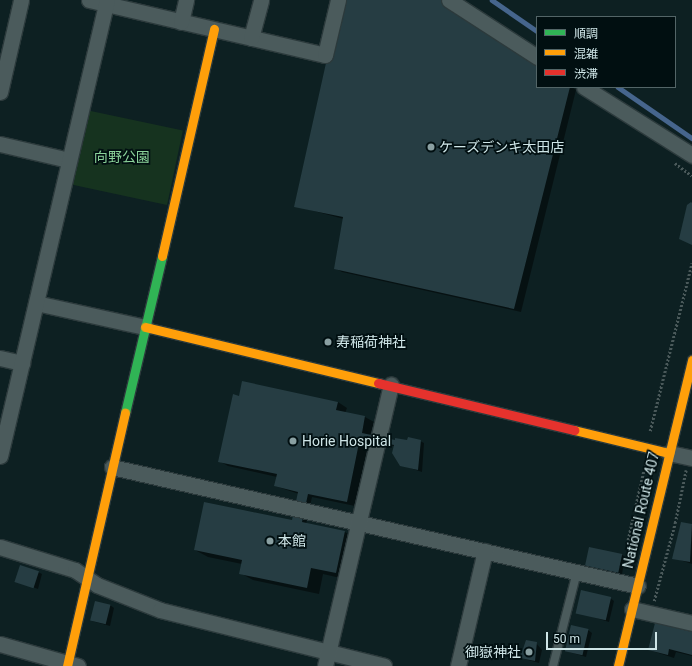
<!DOCTYPE html>
<html>
<head>
<meta charset="utf-8">
<style>
  body { margin:0 }
  #map { position:relative; width:692px; height:666px; overflow:hidden; background:#0d2022; font-family:Roboto,"Noto Sans JP",sans-serif }
  div>[style] { position:absolute }
  .green>* { inset:0; background:#16331f; transform-origin:0 0 }
  .shadow>* { inset:0; background:#0007 }
  .stream>* { height:4.5px; margin:-2.25px; padding:0 2.25px; transform-origin:2.25px; border-radius:2.25px; background:#46658d }
  .building>* { inset:0; background:#263d43; transform-origin:0 0 }
  .path>* { height:2.5px; margin-top:-1.25px; transform-origin:0; background:repeating-linear-gradient(90deg,#4a595a 0 2px,transparent 0 4px) }
  .roads { filter:drop-shadow(1px 0 #2c3a3c) drop-shadow(-1px 0 #2c3a3c) drop-shadow(0 1px #2c3a3c) drop-shadow(0 -1px #2c3a3c) }
  .lane>* { height:8px; margin:-4px; padding:0 4px; transform-origin:4px; border-radius:4px; background:#4b5b5c }
  .street>* { height:15px; margin:-7.5px; padding:0 7.5px; transform-origin:7.5px; border-radius:7.5px; background:#4b5b5c }
  .fast>* { height:9px; margin:-4.5px; padding:0 4.5px; transform-origin:4.5px; border-radius:4.5px; background:#30b455 }
  .slow>* { height:9px; margin:-4.5px; padding:0 4.5px; transform-origin:4.5px; border-radius:4.5px; background:#ff9f0a }
  .jam>* { height:9px; margin:-4.5px; padding:0 4.5px; transform-origin:4.5px; border-radius:4.5px; background:#e5322d }
  .dots>* { width:11px; height:11px; translate:-50% -50%; box-sizing:border-box; border:2px solid #010f11; border-radius:50% }
  span { translate:-50% -50%; white-space:nowrap; text-align:center; line-height:1.15; -webkit-text-stroke:3.5px #010f11; paint-order:stroke }
  .poi-label { font-size:14px; color:#cee5e7 }
  .left { translate:0 -50%; text-align:left }
  .right { translate:-100% -50%; text-align:right }
  .park-label { font-size:14px; color:#8bd39a }
  .street-label { font-size:14px; color:#cee5e7 }
  .legend { position:absolute; left:536px; top:16px; width:140px; height:72px; box-sizing:border-box; background:#010f11; border:1px solid #536567; margin:0; padding:5px 7px; list-style:none; font-size:12px; color:#cee5e7 }
  .legend li { display:flex; align-items:center; gap:8px; height:20px }
  .legend b { width:20px; border:1px solid #536567 }
  .scale { position:absolute; left:546px; top:632px; width:111px; height:18px; box-sizing:border-box; border:2px solid #cee5e7; border-top:0; padding-left:5px; font-size:12px; line-height:14px; white-space:nowrap; color:#cee5e7; -webkit-text-stroke:3px #010f11; paint-order:stroke }
</style>
</head>
<body>
<div id="map">
  <div class="green">
    <i style="left:86px;top:110px;width:99px;height:76px;rotate:12deg"></i>
  </div>
  <div class="shadow">
    <i style="clip-path:polygon(441px 0,537px 87px,572px 87px,576px 90px,521px 312px,342px 272px,335px 268px,344px 219px,295px 206px)"></i>
    <i style="clip-path:polygon(240px 397px,338px 402px,347px 408px,345px 413px,365px 417px,374px 422px,370px 436px,395px 442px,420px 441px,424px 443px,422px 472px,401px 465px,394px 446px,369px 441px,355px 506px,312px 497px,306px 524px,345px 532px,357px 539px,349px 580px,323px 574px,319px 594px,253px 580px,240px 573px,242px 564px,208px 557px,195px 550px,297px 522px,299px 494px,275px 486px,277px 477px,228px 466px,219px 461px)"></i>
    <i style="clip-path:polygon(681px 523px,692px 525px,692px 564px,674px 558px)"></i>
    <i style="clip-path:polygon(621px 554px,625px 557px,622px 574px,586px 565px)"></i>
    <i style="clip-path:polygon(38px 572px,42px 574px,38px 589px,21px 583px)"></i>
    <i style="clip-path:polygon(610px 598px,614px 601px,609px 622px,577px 612px)"></i>
    <i style="clip-path:polygon(110px 605px,114px 608px,110px 626px,92px 621px)"></i>
    <i style="clip-path:polygon(588px 630px,592px 633px,586px 657px,566px 651px)"></i>
    <i style="clip-path:polygon(692px 633px,692px 656px,676px 652px,674px 658px,649px 650px)"></i>
    <i style="clip-path:polygon(536px 643px,542px 650px,539px 663px,521px 658px)"></i>
  </div>
  <div class="stream">
    <i style="left:492px;top:0;width:55px;rotate:34.6deg"></i>
    <i style="left:618px;top:87px;width:90px;rotate:34.6deg"></i>
  </div>
  <div class="building">
    <i style="clip-path:polygon(343px 0,442px 0,537px 63px,537px 87px,570px 87px,514px 309px,334px 269px,343px 217px,294px 207px,326px 63px)"></i>
    <i style="clip-path:polygon(691px 202px,692px 203px,692px 245px,679px 239px,687px 205px)"></i>
    <i style="clip-path:polygon(242px 381px,338px 402px,336px 410px,365px 416px,362px 433px,395px 440px,395px 438px,407px 440px,408px 437px,421px 440px,418px 470px,400px 466px,392px 453px,394px 445px,360px 438px,347px 502px,308px 494px,302px 522px,345px 531px,336px 573px,311px 568px,307px 588px,239px 574px,242px 560px,194px 550px,204px 502px,292px 520px,298px 492px,274px 486px,277px 474px,218px 462px,233px 394px,239px 396px)"></i>
    <i style="clip-path:polygon(681px 522px,692px 524px,690px 562px,672px 559px)"></i>
    <i style="left:589px;top:547px;width:34px;height:19px;rotate:12deg"></i>
    <i style="left:20px;top:565px;width:20px;height:18px;rotate:18deg"></i>
    <i style="left:581px;top:590px;width:31px;height:24px;rotate:13deg"></i>
    <i style="left:95px;top:601px;width:16px;height:20px;rotate:14deg"></i>
    <i style="clip-path:polygon(655px 623px,692px 632px,692px 655px,669px 649px,668px 655px,648px 650px)"></i>
    <i style="left:571px;top:625px;width:18px;height:27px;rotate:13deg"></i>
    <i style="clip-path:polygon(526px 640px,537px 642px,535px 661px,520px 658px)"></i>
  </div>
  <div class="path">
    <i style="left:675px;top:163px;width:21px;rotate:37deg"></i>
    <i style="left:650px;top:431px;width:173px;rotate:-76deg"></i>
    <i style="left:627px;top:544px;width:81px;rotate:-77.2deg"></i>
    <i style="left:654px;top:601px;width:81px;rotate:-74.9deg"></i>
    <i style="left:675px;top:523px;width:54px;rotate:-78.3deg"></i>
  </div>
  <div class="roads">
    <div class="lane">
      <i style="left:553px;top:666px;width:97px;rotate:-75.7deg"></i>
    </div>
    <div class="street">
      <i style="left:89px;top:0;width:242px;rotate:13.1deg"></i>
      <i style="left:325px;top:55px;width:57px;rotate:-76.7deg"></i>
      <i style="left:449px;top:0;width:105px;rotate:32.9deg"></i>
      <i style="left:181px;top:22px;width:23px;rotate:-77deg"></i>
      <i style="left:251px;top:38px;width:39px;rotate:-75deg"></i>
      <i style="left:584px;top:87px;width:128px;rotate:32.2deg"></i>
      <i style="left:0;top:92px;width:94px;rotate:-77.1deg"></i>
      <i style="left:0;top:144px;width:71px;rotate:13.1deg"></i>
      <i style="left:36px;top:303px;width:112px;rotate:12.4deg"></i>
      <i style="left:0;top:358px;width:23px;rotate:13deg"></i>
      <i style="left:669px;top:453px;width:24px;rotate:12deg"></i>
      <i style="left:0;top:456px;width:468px;rotate:-76.8deg"></i>
      <i style="left:112px;top:467px;width:539px;rotate:12.75deg"></i>
      <i style="left:0;top:547px;width:78px;rotate:17deg"></i>
      <i style="left:75px;top:570px;width:27px;rotate:34deg"></i>
      <i style="left:97px;top:585px;width:68px;rotate:21.6deg"></i>
      <i style="left:160px;top:610px;width:231px;rotate:14deg"></i>
      <i style="left:632px;top:609px;width:62px;rotate:13.1deg"></i>
      <i style="left:0;top:644px;width:81px;rotate:15.8deg"></i>
      <i style="left:325px;top:666px;width:289px;rotate:-76.8deg"></i>
      <i style="left:458px;top:666px;width:118px;rotate:-76.8deg"></i>
    </div>
    <div class="fast">
      <i style="left:125px;top:413px;width:161px;rotate:-76.7deg"></i>
    </div>
    <div class="slow">
      <i style="left:162px;top:256px;width:233px;rotate:-77.1deg"></i>
      <i style="left:145px;top:327px;width:240px;rotate:13.5deg"></i>
      <i style="left:574px;top:430px;width:98px;rotate:13.6deg"></i>
      <i style="left:67px;top:666px;width:260px;rotate:-77.1deg"></i>
      <i style="left:618px;top:666px;width:315px;rotate:-76.4deg"></i>
    </div>
    <div class="jam">
      <i style="left:378px;top:383px;width:202px;rotate:13.5deg"></i>
    </div>
  </div>
  <div class="dots">
    <i style="left:431px;top:147px;background:#8aa0a2"></i>
    <i style="left:328px;top:342px;background:#8aa0a2"></i>
    <i style="left:293px;top:441px;background:#8aa0a2"></i>
    <i style="left:270px;top:541px;background:#8aa0a2"></i>
    <i style="left:529px;top:652px;background:#8aa0a2"></i>
  </div>
  <div class="poi-label">
    <span class="left" style="left:439px;top:147px">ケーズデンキ太田店</span>
    <span class="left" style="left:336px;top:342px">寿稲荷神社</span>
    <span class="left" style="left:302px;top:441px">Horie Hospital</span>
    <span class="left" style="left:278px;top:541px">本館</span>
    <span class="right" style="left:521px;top:652px">御嶽神社</span>
  </div>
  <div class="park-label">
    <span style="left:122px;top:157px">向野公園</span>
  </div>
  <div class="street-label">
    <span style="left:641px;top:510px;rotate:-77deg">National Route 407</span>
  </div>
  <ul class="legend">
  <li><b style="height:5px;background:#30b455"></b>順調</li>
  <li><b style="height:5px;background:#ff9f0a"></b>混雑</li>
  <li><b style="height:5px;background:#e5322d"></b>渋滞</li>
  </ul>
  <div class="scale">50 m</div>
</div>
</body>
</html>
